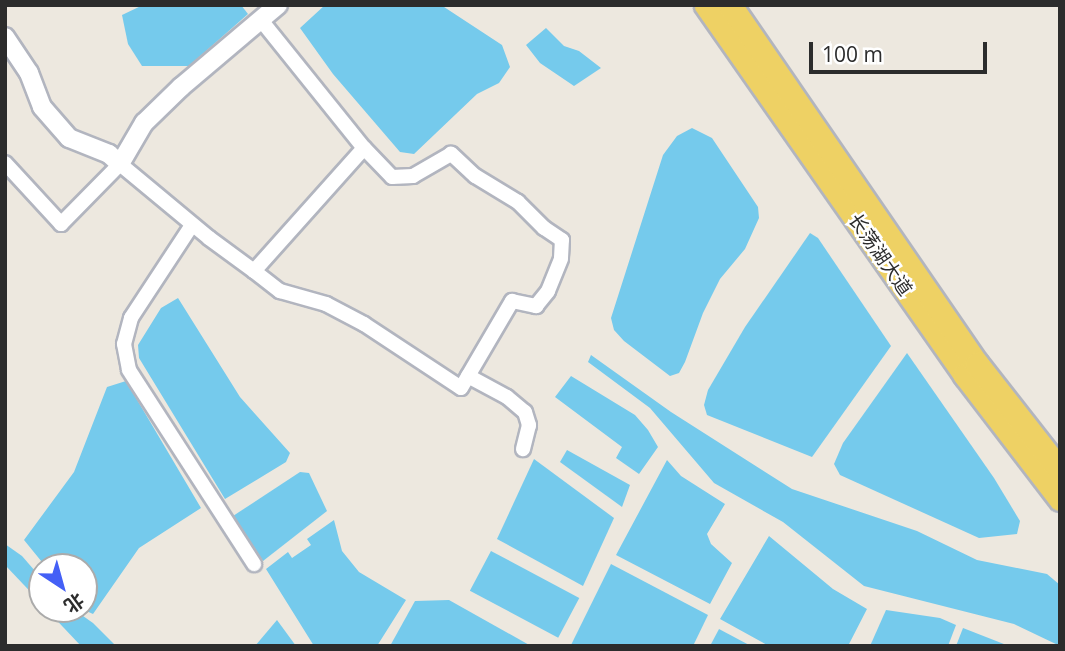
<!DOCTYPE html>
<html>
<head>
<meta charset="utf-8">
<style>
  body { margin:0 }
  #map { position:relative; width:1065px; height:651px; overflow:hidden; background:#ede8df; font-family:"Open Sans","Noto Sans SC",sans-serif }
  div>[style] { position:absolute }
  .water>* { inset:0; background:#75caec; transform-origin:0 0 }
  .roads { filter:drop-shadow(2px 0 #b2b5bf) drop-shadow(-2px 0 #b2b5bf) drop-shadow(0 2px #b2b5bf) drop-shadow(0 -2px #b2b5bf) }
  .minor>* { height:14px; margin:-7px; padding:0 7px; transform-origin:7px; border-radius:7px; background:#fff }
  .tertiary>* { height:18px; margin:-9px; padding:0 9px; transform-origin:9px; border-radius:9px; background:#fff }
  .primary>* { height:23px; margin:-11.5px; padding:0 11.5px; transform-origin:11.5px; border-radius:11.5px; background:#eed164 }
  span { translate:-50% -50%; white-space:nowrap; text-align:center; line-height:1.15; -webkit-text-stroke:5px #fff; paint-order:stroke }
  .street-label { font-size:19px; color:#2c2c2c }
  .frame { position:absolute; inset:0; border:7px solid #2c2c2c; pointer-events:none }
  .north { position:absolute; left:28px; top:553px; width:70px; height:70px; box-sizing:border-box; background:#fff; border:2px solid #ababab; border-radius:50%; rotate:144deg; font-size:19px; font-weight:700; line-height:28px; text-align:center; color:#2c2c2c }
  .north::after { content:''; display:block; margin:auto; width:24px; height:32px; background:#4460f6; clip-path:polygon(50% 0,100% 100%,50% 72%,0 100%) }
  .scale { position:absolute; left:809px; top:42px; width:178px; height:32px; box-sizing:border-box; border:4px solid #2c2c2c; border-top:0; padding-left:9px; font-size:21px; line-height:24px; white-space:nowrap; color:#2c2c2c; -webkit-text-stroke:5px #fff; paint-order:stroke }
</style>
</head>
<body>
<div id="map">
  <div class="water">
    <i style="clip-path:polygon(143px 5px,241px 5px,248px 14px,189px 66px,142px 66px,128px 44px,122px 15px)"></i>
    <i style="clip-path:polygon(325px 5px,441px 5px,502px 45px,510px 67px,499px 83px,477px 94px,414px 154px,400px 152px,333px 74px,300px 28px)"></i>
    <i style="clip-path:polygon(546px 28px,564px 46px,579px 51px,601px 68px,574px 86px,540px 63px,526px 45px)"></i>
    <i style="clip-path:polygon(692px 128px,712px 138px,758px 207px,759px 218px,745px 249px,720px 279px,703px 313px,685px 362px,679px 373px,670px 376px,624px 341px,614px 330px,611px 318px,663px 155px,677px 136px)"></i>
    <i style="clip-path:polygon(810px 233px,818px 238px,891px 346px,812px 457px,707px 415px,704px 405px,708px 390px,745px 327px)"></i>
    <i style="clip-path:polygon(178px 298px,240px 397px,290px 453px,286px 462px,225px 499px,139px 358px,138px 345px,161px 308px)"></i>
    <i style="clip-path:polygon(907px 353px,994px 478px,1020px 521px,1017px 534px,979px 538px,840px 475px,834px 464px,843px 443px)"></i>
    <i style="clip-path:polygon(591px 355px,671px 412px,792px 489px,917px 531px,977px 560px,1047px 574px,1060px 585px,1060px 646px,1014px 624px,864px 586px,783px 522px,714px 483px,650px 408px,588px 362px)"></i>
    <i style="clip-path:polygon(571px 376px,635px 415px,648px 430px,658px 447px,639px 474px,616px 458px,622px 447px,555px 397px)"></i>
    <i style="clip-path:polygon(126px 381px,201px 508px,139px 548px,93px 614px,82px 609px,84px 567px,46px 567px,24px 540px,74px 472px,107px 387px)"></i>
    <i style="clip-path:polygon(567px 450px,630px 485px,622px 507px,560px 462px)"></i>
    <i style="clip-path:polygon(534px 459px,614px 518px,583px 586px,497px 539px)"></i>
    <i style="clip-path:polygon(667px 460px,681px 476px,725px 504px,707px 534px,711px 544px,732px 563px,710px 604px,616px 555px)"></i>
    <i style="clip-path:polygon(300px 472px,309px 473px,327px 511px,263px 561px,233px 516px)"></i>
    <i style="clip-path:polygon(334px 520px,342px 551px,359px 572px,406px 600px,377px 646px,314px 646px,266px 569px,288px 552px,292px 558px,311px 545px,307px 539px)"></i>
    <i style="clip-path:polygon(769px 536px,833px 589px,867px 609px,848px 646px,769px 646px,720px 619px)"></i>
    <i style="clip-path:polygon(5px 544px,22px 556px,42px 579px,42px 604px,5px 565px)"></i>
    <i style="left:491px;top:551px;width:100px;height:45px;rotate:28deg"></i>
    <i style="clip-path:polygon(611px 564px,708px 615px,693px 646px,571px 645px)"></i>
    <i style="clip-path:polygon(449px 600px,531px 646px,390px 646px,415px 601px)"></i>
    <i style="clip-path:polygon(46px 609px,73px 609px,93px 623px,116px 646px,81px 646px)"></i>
    <i style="clip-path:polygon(886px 610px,940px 618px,956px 625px,948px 646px,870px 646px)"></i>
    <i style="clip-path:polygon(277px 620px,296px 646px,255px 646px)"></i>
    <i style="clip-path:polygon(963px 628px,1009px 646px,956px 646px)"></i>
    <i style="clip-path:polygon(719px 629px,751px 646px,710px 646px)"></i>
  </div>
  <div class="roads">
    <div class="minor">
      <i style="left:261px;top:20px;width:164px;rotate:51.2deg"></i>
      <i style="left:5px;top:163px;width:83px;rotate:47.4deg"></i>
      <i style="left:61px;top:224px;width:84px;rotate:-45.5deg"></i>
      <i style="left:120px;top:164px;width:116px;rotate:39.7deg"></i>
      <i style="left:209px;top:238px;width:56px;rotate:36.3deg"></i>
      <i style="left:254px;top:271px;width:33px;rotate:38deg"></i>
      <i style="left:280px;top:291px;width:48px;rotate:15.8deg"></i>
      <i style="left:326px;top:304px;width:43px;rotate:27.8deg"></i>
      <i style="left:364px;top:324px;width:116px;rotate:33.4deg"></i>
      <i style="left:461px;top:388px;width:101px;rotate:-59.6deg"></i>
      <i style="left:512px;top:301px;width:25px;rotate:12deg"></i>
      <i style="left:536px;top:306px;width:19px;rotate:-51deg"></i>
      <i style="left:548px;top:291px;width:35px;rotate:-68deg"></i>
      <i style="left:561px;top:258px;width:18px;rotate:-87deg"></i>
      <i style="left:562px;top:240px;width:22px;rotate:-146deg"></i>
      <i style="left:544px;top:228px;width:37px;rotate:-135deg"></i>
      <i style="left:518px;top:202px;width:50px;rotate:-148.8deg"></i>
      <i style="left:475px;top:176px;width:33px;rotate:-137deg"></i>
      <i style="left:451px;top:154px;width:44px;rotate:149.9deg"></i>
      <i style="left:413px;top:176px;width:21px;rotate:177deg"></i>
      <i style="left:392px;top:177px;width:40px;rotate:-134deg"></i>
      <i style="left:364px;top:148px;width:165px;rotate:131.8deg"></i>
      <i style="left:192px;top:225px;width:111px;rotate:123.3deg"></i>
      <i style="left:131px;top:318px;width:27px;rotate:105deg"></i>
      <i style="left:124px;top:344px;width:26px;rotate:79deg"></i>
      <i style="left:129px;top:370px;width:231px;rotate:57.2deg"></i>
      <i style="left:468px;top:376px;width:44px;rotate:28.3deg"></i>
      <i style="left:507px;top:397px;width:23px;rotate:40deg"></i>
      <i style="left:525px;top:412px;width:14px;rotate:73deg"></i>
      <i style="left:529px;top:425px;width:25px;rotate:104deg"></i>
    </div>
    <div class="tertiary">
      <i style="left:5px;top:37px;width:43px;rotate:56.3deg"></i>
      <i style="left:29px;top:73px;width:36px;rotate:69deg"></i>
      <i style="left:42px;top:107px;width:41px;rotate:48.9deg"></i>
      <i style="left:69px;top:138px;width:43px;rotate:21.8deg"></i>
      <i style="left:109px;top:154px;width:15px;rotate:42deg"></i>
      <i style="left:120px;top:164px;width:48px;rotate:-59.7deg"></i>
      <i style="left:144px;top:123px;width:52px;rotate:-44.2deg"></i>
      <i style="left:181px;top:87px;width:127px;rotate:-40.2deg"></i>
    </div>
    <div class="primary">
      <i style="left:706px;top:5px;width:452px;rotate:55deg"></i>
      <i style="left:965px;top:375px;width:156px;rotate:52.5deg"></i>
      <i style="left:730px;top:5px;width:436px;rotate:55.5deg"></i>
      <i style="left:977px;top:364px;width:135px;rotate:51.9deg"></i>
    </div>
  </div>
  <div class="street-label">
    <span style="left:880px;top:255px;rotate:55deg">长荡湖大道</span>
  </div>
  <div class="frame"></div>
  <div class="north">北</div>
  <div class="scale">100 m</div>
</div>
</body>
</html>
